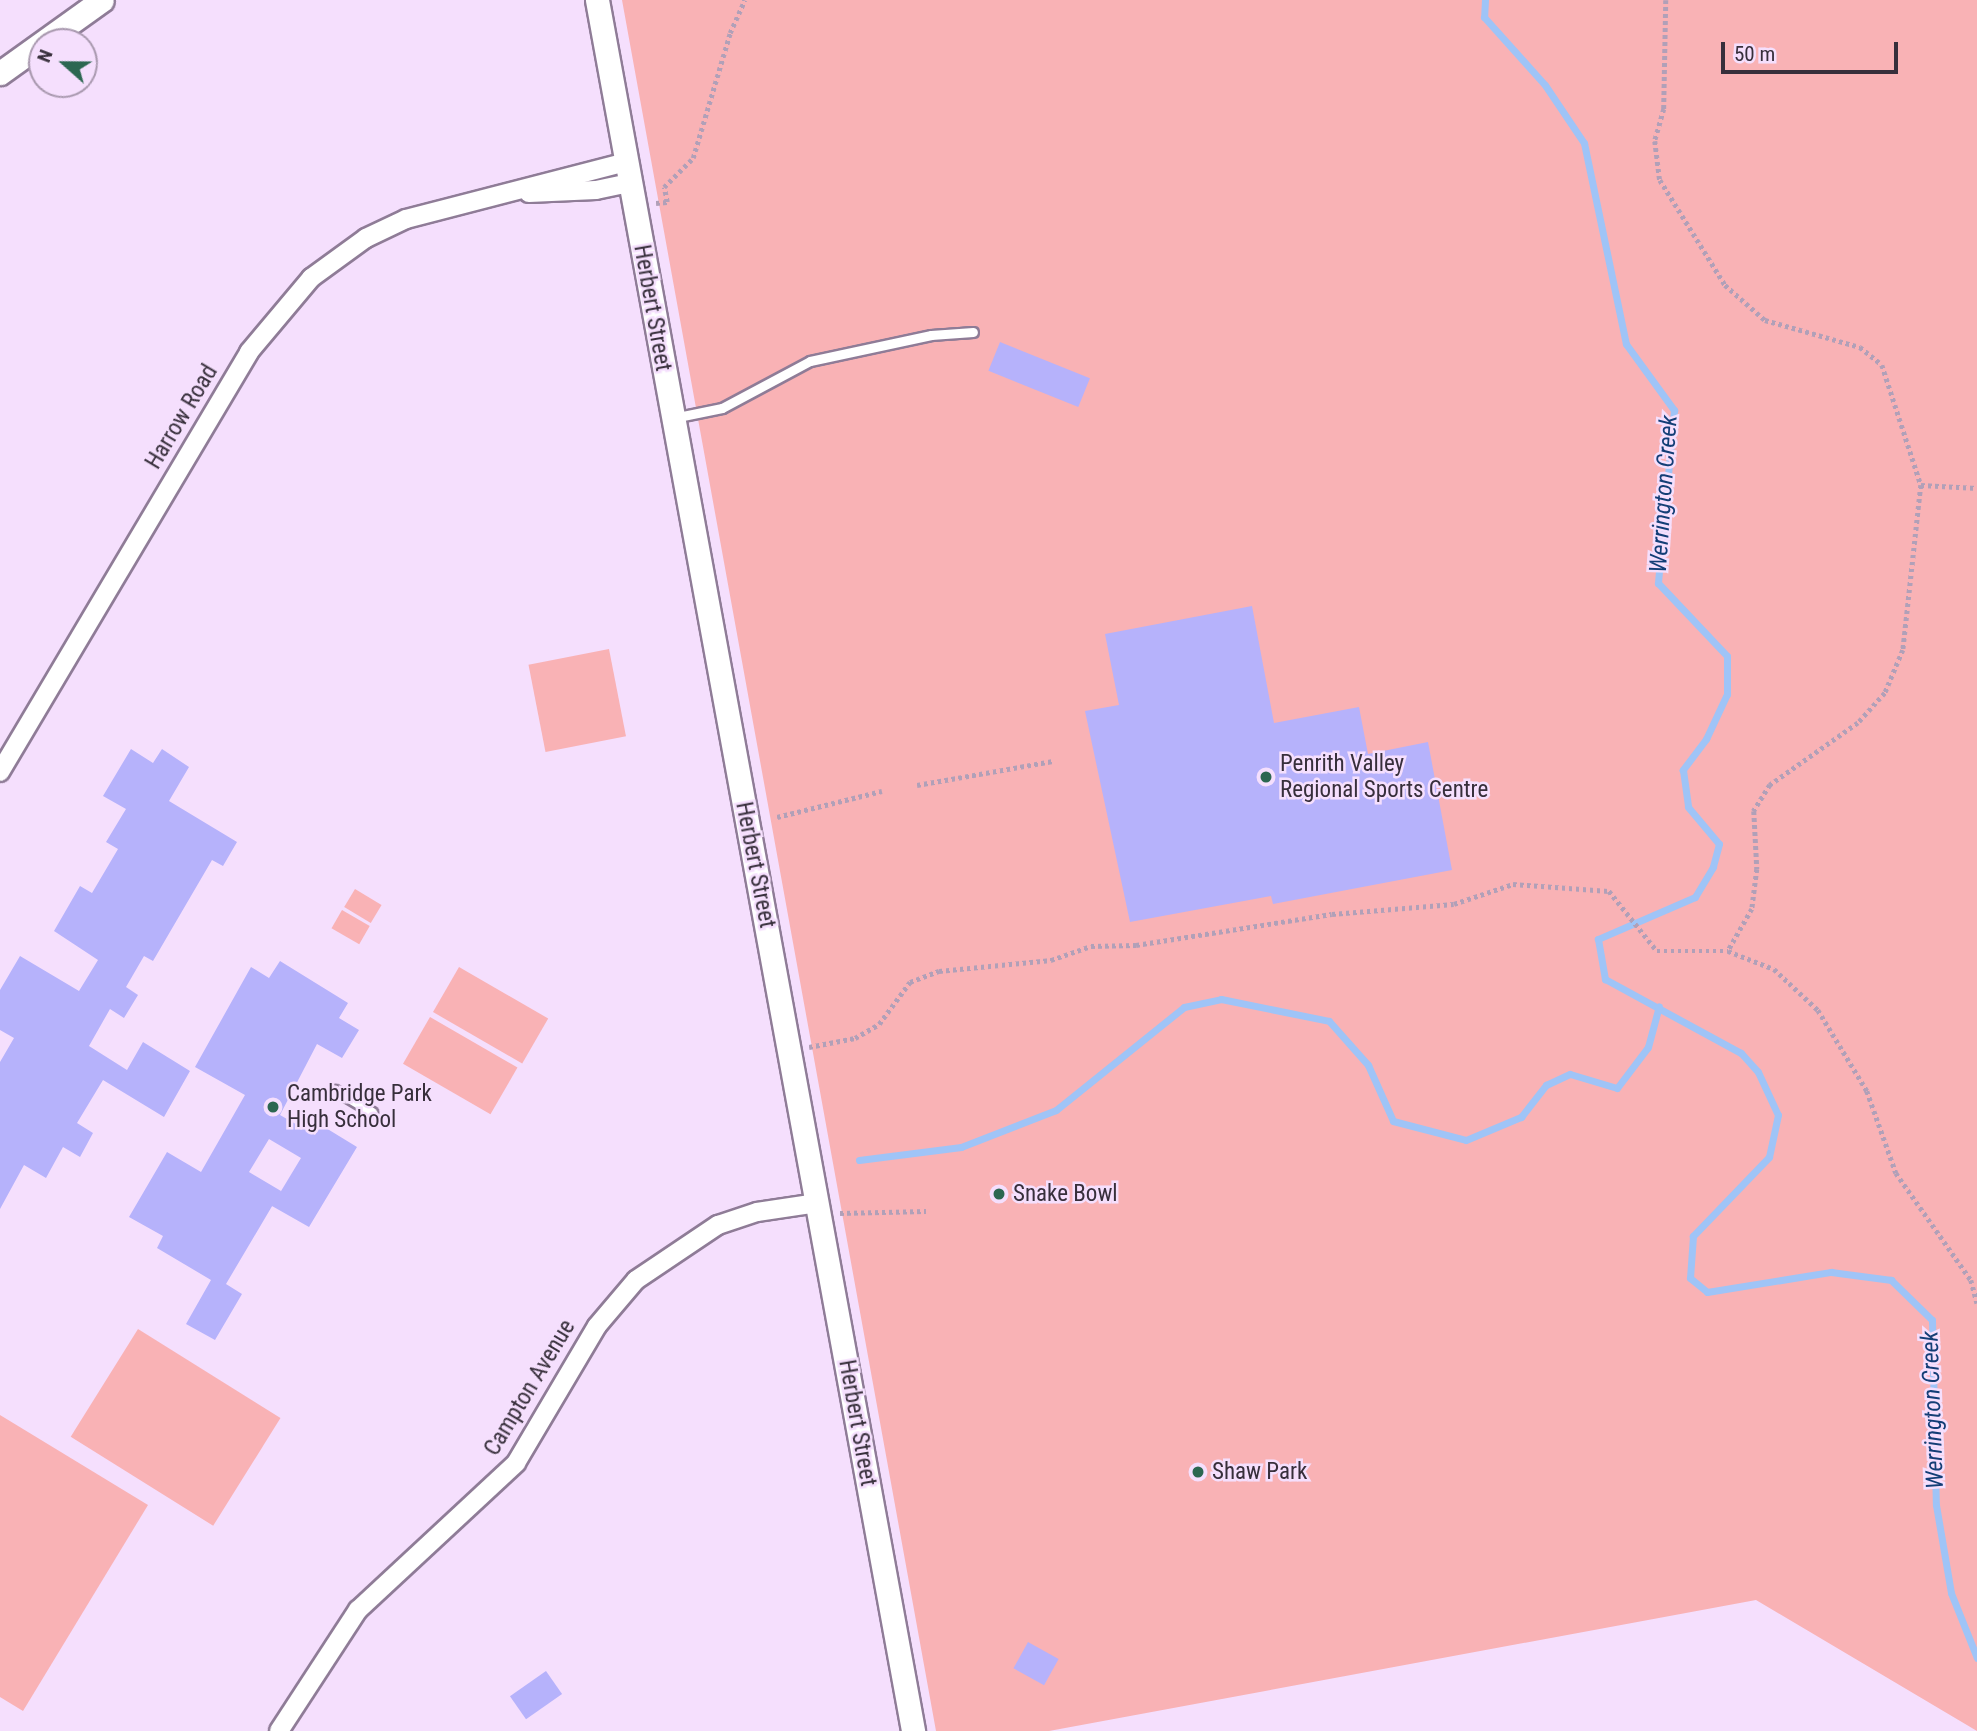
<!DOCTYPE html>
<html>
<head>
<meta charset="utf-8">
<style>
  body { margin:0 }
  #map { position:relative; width:1977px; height:1731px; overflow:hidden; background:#f5dffd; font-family:"Roboto Condensed",sans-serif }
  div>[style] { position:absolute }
  .green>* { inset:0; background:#f9b2b5; transform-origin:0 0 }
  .stream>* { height:7px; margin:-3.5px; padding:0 3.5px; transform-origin:3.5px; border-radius:3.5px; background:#9fc4f7 }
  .building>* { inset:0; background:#b6b2fb; transform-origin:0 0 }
  .path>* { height:4.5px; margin-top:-2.25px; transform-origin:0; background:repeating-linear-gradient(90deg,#b1a0b8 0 3.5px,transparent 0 7px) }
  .roads { filter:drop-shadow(2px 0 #8f7c97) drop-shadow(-2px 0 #8f7c97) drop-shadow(0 2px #8f7c97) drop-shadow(0 -2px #8f7c97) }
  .service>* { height:9px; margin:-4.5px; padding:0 4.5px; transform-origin:4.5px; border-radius:4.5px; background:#fff }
  .minor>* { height:18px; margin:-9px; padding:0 9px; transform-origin:9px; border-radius:9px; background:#fff }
  .tertiary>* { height:23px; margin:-11.5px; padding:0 11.5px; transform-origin:11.5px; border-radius:11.5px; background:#fff }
  .dots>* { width:19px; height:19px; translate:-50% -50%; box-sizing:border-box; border:4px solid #f5dffd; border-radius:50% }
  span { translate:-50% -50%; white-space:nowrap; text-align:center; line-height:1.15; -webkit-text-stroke:5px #f5dffd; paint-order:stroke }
  .street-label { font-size:23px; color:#372f3b }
  .poi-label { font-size:23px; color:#372f3b }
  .left { translate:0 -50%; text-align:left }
  .water-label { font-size:24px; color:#133e76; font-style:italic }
  .north { position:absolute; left:28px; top:28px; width:70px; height:70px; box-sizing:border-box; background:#f5dffd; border:2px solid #a999af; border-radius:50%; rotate:291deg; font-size:19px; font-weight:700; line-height:28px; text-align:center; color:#372f3b }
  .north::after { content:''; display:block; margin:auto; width:24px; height:32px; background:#2c6751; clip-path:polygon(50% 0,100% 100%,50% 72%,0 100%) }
  .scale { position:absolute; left:1721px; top:42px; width:177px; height:32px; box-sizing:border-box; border:4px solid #372f3b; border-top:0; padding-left:9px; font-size:21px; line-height:24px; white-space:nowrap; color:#372f3b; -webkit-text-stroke:5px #f5dffd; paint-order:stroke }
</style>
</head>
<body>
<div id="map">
  <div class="green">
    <i style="clip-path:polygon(622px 0,1977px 0,1977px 1731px,1756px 1600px,1049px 1731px,936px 1731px)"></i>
    <i style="left:609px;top:649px;width:89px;height:82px;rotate:79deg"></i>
    <i style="left:355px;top:889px;width:31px;height:21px;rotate:31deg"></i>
    <i style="left:342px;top:910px;width:32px;height:21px;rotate:30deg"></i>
    <i style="left:459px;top:967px;width:103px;height:52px;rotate:30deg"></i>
    <i style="left:430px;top:1017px;width:101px;height:54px;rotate:30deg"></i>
    <i style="left:138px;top:1329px;width:168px;height:127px;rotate:32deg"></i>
    <i style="clip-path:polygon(0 1415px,148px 1505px,23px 1711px,0 1697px)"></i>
  </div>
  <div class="stream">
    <i style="left:1485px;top:0;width:17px;rotate:93deg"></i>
    <i style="left:1484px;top:17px;width:91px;rotate:48.1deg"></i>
    <i style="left:1545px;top:85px;width:70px;rotate:56.1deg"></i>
    <i style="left:1584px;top:143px;width:205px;rotate:78.2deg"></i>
    <i style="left:1626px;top:344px;width:82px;rotate:54deg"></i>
    <i style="left:1674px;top:410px;width:174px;rotate:95.3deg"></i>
    <i style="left:1658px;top:583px;width:100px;rotate:46.6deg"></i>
    <i style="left:1727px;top:656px;width:38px;rotate:90deg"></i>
    <i style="left:1727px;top:694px;width:50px;rotate:115deg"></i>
    <i style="left:1706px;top:739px;width:39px;rotate:127deg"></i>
    <i style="left:1683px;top:770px;width:37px;rotate:82deg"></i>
    <i style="left:1688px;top:807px;width:48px;rotate:50deg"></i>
    <i style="left:1719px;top:844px;width:24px;rotate:105deg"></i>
    <i style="left:1713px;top:867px;width:35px;rotate:121deg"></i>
    <i style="left:1695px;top:897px;width:106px;rotate:156.6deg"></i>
    <i style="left:1598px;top:939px;width:41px;rotate:80.1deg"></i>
    <i style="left:1605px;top:979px;width:155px;rotate:28.6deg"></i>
    <i style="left:1741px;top:1053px;width:25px;rotate:48deg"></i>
    <i style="left:1758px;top:1072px;width:47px;rotate:65.1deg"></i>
    <i style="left:1778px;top:1115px;width:43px;rotate:102.1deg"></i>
    <i style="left:1769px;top:1157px;width:110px;rotate:133.9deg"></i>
    <i style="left:1693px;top:1236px;width:42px;rotate:94.1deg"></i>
    <i style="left:1690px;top:1278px;width:22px;rotate:39deg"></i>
    <i style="left:1707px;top:1292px;width:126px;rotate:-9.2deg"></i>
    <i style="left:1831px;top:1272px;width:61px;rotate:7.6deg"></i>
    <i style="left:1891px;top:1280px;width:57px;rotate:44.3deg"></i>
    <i style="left:1932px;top:1320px;width:185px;rotate:88.8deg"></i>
    <i style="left:1936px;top:1505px;width:89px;rotate:80.3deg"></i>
    <i style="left:1951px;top:1593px;width:70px;rotate:68.2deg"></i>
    <i style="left:859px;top:1160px;width:103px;rotate:-7.3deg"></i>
    <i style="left:961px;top:1147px;width:102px;rotate:-21.3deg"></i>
    <i style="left:1056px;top:1110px;width:164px;rotate:-38.8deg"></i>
    <i style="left:1184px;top:1007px;width:38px;rotate:-12deg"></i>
    <i style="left:1221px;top:999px;width:110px;rotate:11.5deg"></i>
    <i style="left:1329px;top:1021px;width:59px;rotate:48.4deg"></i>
    <i style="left:1368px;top:1065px;width:61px;rotate:65.9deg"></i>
    <i style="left:1393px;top:1121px;width:75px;rotate:14.6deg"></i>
    <i style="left:1466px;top:1140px;width:60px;rotate:-22.7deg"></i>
    <i style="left:1521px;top:1117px;width:41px;rotate:-52deg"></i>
    <i style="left:1546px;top:1085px;width:26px;rotate:-25deg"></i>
    <i style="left:1570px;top:1074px;width:49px;rotate:16.6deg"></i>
    <i style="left:1617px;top:1088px;width:51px;rotate:-52.9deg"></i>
    <i style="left:1648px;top:1047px;width:42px;rotate:-75deg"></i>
  </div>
  <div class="building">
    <i style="left:1000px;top:342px;width:97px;height:31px;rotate:22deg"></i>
    <i style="clip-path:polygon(1252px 606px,1274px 723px,1359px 707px,1368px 754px,1428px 742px,1452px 870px,1273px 904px,1271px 896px,1130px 922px,1085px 711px,1119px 705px,1105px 634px)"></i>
    <i style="clip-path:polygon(131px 749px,153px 763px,162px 749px,189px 767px,169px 801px,237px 842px,223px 866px,212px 860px,153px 961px,144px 956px,126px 987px,138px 995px,124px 1018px,110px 1009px,89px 1046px,127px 1070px,143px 1042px,190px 1071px,164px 1117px,103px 1080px,77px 1123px,93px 1133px,80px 1157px,63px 1147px,46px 1178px,24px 1165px,0 1209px,0 1062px,14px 1038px,0 1030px,0 990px,20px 956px,79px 991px,98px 960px,54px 931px,80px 886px,92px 893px,118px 849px,106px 842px,126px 809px,103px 796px)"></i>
    <i style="clip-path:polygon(280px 961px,348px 1003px,339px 1018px,359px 1030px,342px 1058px,317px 1044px,280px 1115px,315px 1135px,321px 1125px,357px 1147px,309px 1227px,272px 1206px,301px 1158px,269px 1139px,249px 1172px,281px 1191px,226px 1284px,242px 1294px,215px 1340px,186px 1324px,211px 1280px,157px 1248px,163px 1236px,129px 1217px,167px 1152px,201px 1172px,245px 1095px,195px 1067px,251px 967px,269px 978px)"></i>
    <i style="left:1028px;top:1642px;width:35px;height:30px;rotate:29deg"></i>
    <i style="left:546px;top:1671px;width:28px;height:44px;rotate:55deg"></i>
  </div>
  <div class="path">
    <i style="left:1666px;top:0;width:109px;rotate:91.1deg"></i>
    <i style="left:1664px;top:109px;width:33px;rotate:106deg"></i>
    <i style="left:1655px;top:141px;width:39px;rotate:83deg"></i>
    <i style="left:1660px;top:180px;width:123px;rotate:58.2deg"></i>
    <i style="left:1725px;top:285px;width:53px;rotate:41.2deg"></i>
    <i style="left:1765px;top:320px;width:99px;rotate:15.9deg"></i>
    <i style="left:1860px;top:347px;width:28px;rotate:39deg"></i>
    <i style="left:1882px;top:365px;width:126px;rotate:72deg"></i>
    <i style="left:1921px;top:485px;width:166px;rotate:96.2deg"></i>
    <i style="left:1903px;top:650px;width:47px;rotate:112.7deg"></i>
    <i style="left:1885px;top:693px;width:40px;rotate:132deg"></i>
    <i style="left:1858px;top:723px;width:108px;rotate:144.8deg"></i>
    <i style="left:1770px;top:785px;width:31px;rotate:122deg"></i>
    <i style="left:1754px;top:811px;width:58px;rotate:87deg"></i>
    <i style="left:1757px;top:869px;width:40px;rotate:97.1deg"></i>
    <i style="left:1752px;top:909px;width:48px;rotate:119.7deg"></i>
    <i style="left:656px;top:203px;width:11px;rotate:-5deg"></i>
    <i style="left:667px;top:202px;width:15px;rotate:-101deg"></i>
    <i style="left:664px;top:187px;width:41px;rotate:-45deg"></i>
    <i style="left:693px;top:158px;width:130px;rotate:-73.5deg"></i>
    <i style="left:730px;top:33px;width:36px;rotate:-66deg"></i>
    <i style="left:1921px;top:485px;width:56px;rotate:3.1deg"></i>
    <i style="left:917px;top:785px;width:138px;rotate:-10deg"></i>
    <i style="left:777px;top:817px;width:108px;rotate:-13.9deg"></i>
    <i style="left:809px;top:1047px;width:47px;rotate:-11.1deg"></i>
    <i style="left:855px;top:1038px;width:28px;rotate:-30deg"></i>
    <i style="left:879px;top:1024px;width:52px;rotate:-53.6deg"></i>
    <i style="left:910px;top:982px;width:31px;rotate:-21deg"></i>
    <i style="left:939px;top:971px;width:113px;rotate:-5.6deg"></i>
    <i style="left:1051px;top:960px;width:42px;rotate:-19.3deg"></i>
    <i style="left:1091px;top:946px;width:45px;rotate:-1.3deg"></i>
    <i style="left:1136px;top:945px;width:198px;rotate:-9deg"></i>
    <i style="left:1332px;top:914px;width:122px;rotate:-4.7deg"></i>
    <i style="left:1454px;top:904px;width:62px;rotate:-18.7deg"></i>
    <i style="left:1513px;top:884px;width:96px;rotate:4.2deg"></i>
    <i style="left:1609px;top:891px;width:77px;rotate:51.3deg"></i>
    <i style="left:1657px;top:951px;width:71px"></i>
    <i style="left:1728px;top:951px;width:49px;rotate:21.4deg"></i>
    <i style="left:1774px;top:969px;width:60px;rotate:43deg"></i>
    <i style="left:1818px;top:1010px;width:95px;rotate:58.8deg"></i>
    <i style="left:1867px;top:1091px;width:87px;rotate:70.5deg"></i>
    <i style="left:1896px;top:1173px;width:131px;rotate:55deg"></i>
    <i style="left:1971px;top:1280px;width:24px;rotate:75deg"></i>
    <i style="left:840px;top:1213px;width:86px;rotate:-1.3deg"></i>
  </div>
  <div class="roads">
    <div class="service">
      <i style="left:673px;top:418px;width:50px;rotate:-11.5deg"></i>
      <i style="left:722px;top:408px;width:100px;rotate:-28.1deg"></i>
      <i style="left:810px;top:361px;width:124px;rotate:-12.1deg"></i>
      <i style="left:931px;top:335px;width:42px;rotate:-4.1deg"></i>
      <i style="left:335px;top:1090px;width:43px;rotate:30.7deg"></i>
    </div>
    <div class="minor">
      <i style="left:529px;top:193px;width:67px;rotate:-2.6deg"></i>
      <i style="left:596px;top:190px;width:34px;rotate:-12deg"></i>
      <i style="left:0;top:772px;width:488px;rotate:-59.3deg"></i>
      <i style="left:249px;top:352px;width:97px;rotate:-50deg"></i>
      <i style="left:311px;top:278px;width:68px;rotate:-36deg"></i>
      <i style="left:366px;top:238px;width:44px;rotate:-25.4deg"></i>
      <i style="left:406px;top:219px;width:227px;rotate:-14.5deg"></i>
      <i style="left:279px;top:1731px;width:145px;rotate:-56.9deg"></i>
      <i style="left:358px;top:1610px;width:216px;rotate:-42.9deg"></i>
      <i style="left:516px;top:1463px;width:159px;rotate:-59.4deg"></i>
      <i style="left:597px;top:1326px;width:60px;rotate:-49.7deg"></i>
      <i style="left:636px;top:1280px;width:99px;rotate:-33.9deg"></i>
      <i style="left:718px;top:1225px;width:41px;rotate:-18.4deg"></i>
      <i style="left:757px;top:1212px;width:61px;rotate:-8.5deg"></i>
    </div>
    <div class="tertiary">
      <i style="left:597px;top:0;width:1760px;rotate:79.65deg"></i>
      <i style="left:0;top:73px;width:125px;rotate:-35.6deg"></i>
    </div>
  </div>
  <div class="dots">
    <i style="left:1266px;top:777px;background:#2c6751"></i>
    <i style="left:273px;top:1107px;background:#2c6751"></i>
    <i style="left:999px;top:1194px;background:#2c6751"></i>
    <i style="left:1198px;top:1472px;background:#2c6751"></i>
  </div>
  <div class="street-label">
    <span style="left:652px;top:308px;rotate:80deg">Herbert Street</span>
    <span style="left:182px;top:417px;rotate:-59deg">Harrow Road</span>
    <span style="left:755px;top:865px;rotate:79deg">Herbert Street</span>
    <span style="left:530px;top:1388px;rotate:-59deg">Campton Avenue</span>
    <span style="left:857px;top:1423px;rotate:80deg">Herbert Street</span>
  </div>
  <div class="poi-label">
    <span class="left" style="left:1280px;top:777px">Penrith Valley<br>Regional Sports Centre</span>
    <span class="left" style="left:287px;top:1107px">Cambridge Park<br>High School</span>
    <span class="left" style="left:1013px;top:1194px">Snake Bowl</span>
    <span class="left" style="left:1212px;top:1472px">Shaw Park</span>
  </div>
  <div class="water-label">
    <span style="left:1664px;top:494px;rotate:-86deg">Werrington Creek</span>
    <span style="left:1933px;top:1410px;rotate:-92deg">Werrington Creek</span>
  </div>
  <div class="north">N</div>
  <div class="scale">50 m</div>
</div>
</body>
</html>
